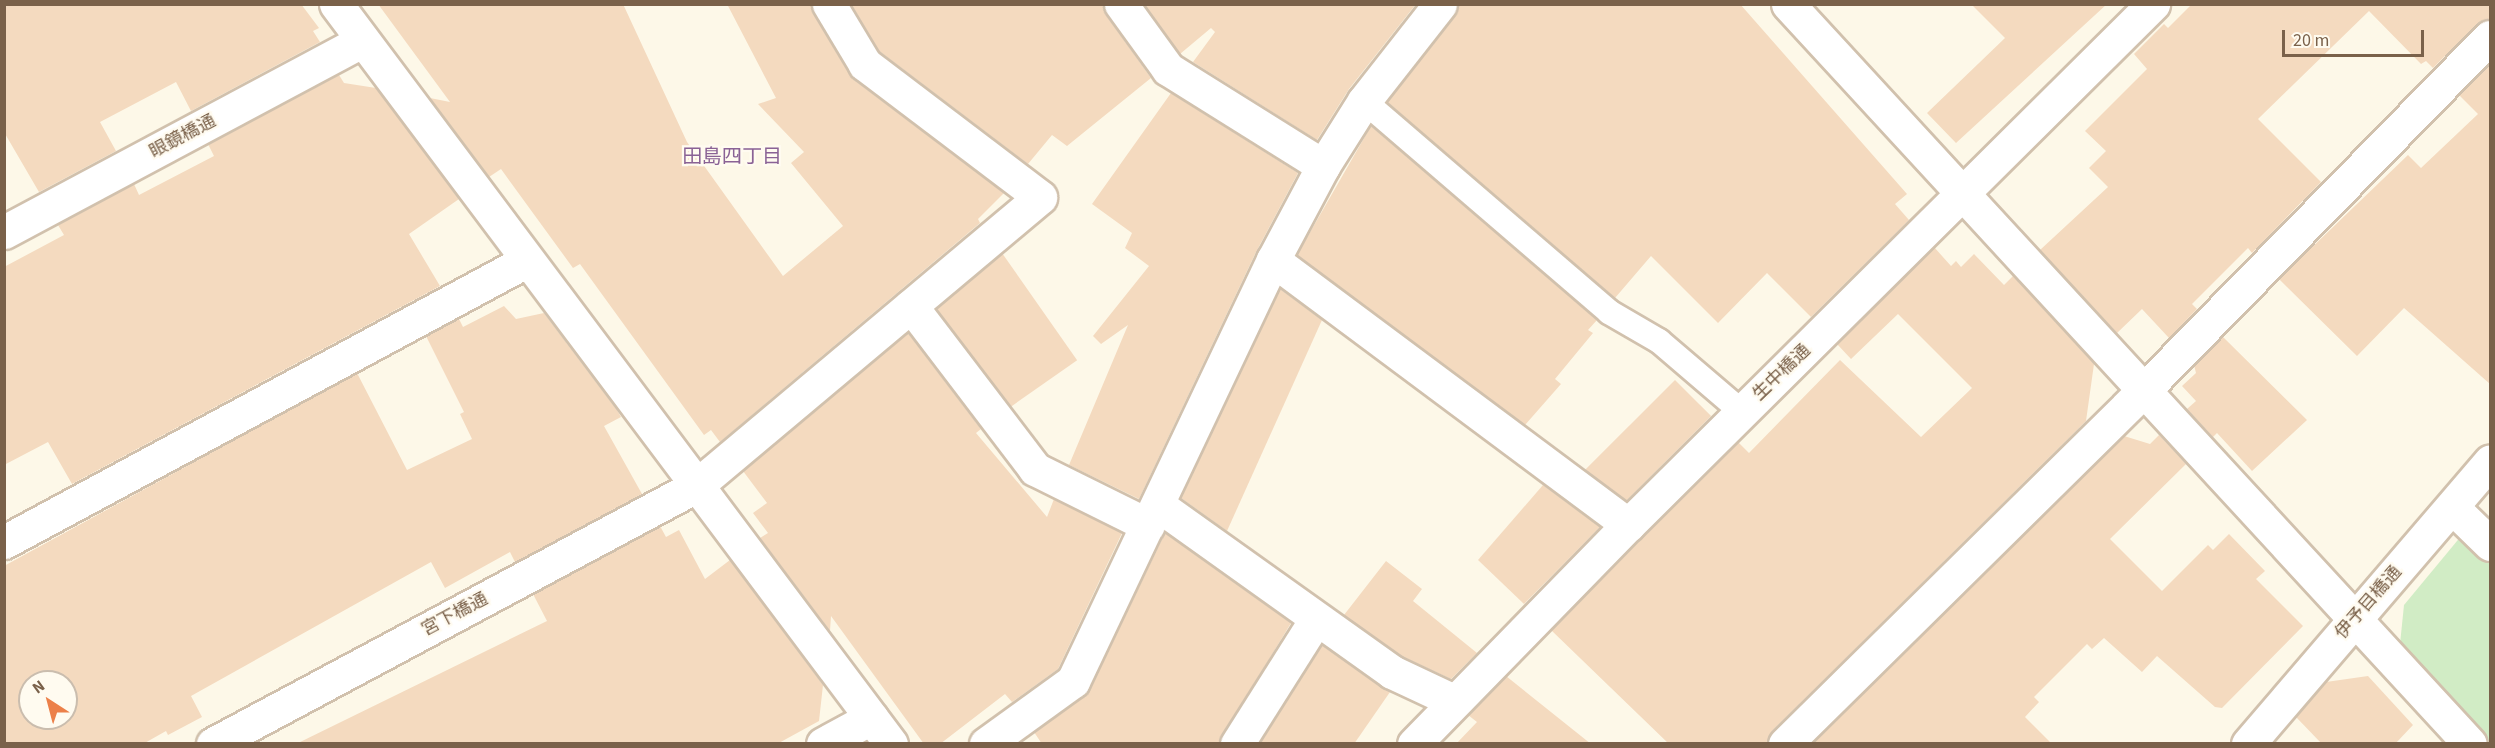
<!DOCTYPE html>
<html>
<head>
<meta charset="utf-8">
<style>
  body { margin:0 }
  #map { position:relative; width:2495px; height:748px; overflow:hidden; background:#fdf8e8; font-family:"Source Sans 3","Noto Sans JP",sans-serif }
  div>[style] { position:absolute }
  .green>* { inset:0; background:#d1ecc5 }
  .building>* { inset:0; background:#f4dabf; transform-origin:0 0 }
  .roads { filter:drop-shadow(2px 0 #d1c1ad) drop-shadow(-2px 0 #d1c1ad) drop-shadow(0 2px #d1c1ad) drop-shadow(0 -2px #d1c1ad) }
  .service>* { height:24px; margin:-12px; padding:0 12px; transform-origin:12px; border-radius:12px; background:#fff }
  .minor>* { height:33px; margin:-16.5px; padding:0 16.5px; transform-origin:16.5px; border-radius:16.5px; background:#fff }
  span { translate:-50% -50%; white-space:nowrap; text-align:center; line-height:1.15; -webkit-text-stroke:4.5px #fffbf0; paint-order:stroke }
  .street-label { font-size:18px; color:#7a614a }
  .neighbourhood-label { font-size:20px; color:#8a6295 }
  .frame { position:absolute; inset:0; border:6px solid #7a614a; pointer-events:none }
  .north { position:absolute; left:18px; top:670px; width:60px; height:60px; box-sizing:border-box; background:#fffbf0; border:2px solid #cabdae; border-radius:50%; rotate:324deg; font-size:16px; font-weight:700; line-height:24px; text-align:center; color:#7a614a }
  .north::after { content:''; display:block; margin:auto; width:21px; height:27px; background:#ec8049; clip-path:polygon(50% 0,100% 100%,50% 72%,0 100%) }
  .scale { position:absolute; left:2282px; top:30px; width:142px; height:27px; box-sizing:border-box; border:3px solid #7a614a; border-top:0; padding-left:8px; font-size:18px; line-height:21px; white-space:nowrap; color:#7a614a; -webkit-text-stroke:4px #fffbf0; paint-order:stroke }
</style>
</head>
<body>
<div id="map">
  <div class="green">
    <i style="clip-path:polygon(2462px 535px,2490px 562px,2490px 743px,2400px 644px,2404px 605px)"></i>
  </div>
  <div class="building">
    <i style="clip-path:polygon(4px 4px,301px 4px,319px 28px,313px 31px,320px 42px,191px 111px,176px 82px,100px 122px,116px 151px,39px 192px,4px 132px)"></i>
    <i style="clip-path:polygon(378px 4px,623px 4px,687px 142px,783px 276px,843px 226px,791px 163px,804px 152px,758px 104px,776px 98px,727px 4px,810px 4px,853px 79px,1004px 193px,978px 219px,980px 223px,720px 442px,711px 430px,704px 435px,580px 264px,573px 268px,501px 169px,489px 177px,430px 98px,450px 102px)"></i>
    <i style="clip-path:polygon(851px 4px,1102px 4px,1106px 15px,1151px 78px,1067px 146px,1052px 135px,1028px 164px,879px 51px)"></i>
    <i style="clip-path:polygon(1144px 4px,1416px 4px,1349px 89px,1317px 140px,1193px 62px,1215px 32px,1211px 28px,1180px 54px)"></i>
    <i style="clip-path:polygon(1458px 4px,1740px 4px,1907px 194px,1895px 204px,1909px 220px,1811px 317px,1767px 273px,1718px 323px,1651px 256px,1615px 298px,1387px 102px,1455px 16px)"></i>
    <i style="clip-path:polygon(1971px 4px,2107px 4px,1956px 143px,1927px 113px,2005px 38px)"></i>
    <i style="clip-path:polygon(2192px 4px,2490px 4px,2490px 19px,2477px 24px,2433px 68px,2426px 61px,2421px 64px,2369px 11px,2258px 119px,2321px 182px,2252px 253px,2248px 248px,2192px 304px,2197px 309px,2169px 338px,2142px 309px,2117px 333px,2040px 250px,2108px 187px,2089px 168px,2106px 151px,2085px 131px,2147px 69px,2134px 54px,2164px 24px,2168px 28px)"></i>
    <i style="clip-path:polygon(2490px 63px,2490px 384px,2404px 308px,2357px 356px,2279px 279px,2408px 155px,2421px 168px,2478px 114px,2459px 95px)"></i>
    <i style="clip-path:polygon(339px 75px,344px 83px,376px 88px,459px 199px,409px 234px,440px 286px,72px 484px,48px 442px,4px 465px,4px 267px,64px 235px,58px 225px,134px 184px,139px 195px,214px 156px,208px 144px)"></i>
    <i style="clip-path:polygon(1171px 93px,1298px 173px,1256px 252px,1139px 499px,1069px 465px,1128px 325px,1101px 344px,1093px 336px,1149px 266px,1125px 248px,1132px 233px,1092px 204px)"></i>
    <i style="clip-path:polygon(1371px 126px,1597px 320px,1588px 330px,1593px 333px,1555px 379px,1561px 384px,1525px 425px,1297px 255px)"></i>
    <i style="clip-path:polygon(1934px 247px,1951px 266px,1956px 261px,1961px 267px,1974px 254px,2004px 285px,2013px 276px,2094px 364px,2086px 421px,1772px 731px,1767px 744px,1669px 744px,1551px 630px,1738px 442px,1749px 453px,1840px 360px,1921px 437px,1972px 388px,1898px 314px,1851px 359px,1837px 344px)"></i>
    <i style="left:1002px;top:253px;width:131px;height:86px;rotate:55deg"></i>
    <i style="clip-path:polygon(1280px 289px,1322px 320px,1227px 531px,1181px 498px)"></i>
    <i style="clip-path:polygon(evenodd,504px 306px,516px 319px,544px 313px,617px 410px,621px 417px,604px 426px,642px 494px,515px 562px,510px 552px,445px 588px,431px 562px,191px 696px,202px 717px,168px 735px,166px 731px,143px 744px,4px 744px,4px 566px,357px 373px,407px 470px,472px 439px,460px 414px,464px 412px,426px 336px,459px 319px,463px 327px,504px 306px,30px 682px,66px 682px,66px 718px,30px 718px,30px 682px)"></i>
    <i style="clip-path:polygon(908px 333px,981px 429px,976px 433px,1047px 517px,1054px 499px,1122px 533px,1058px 669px,1012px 702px,1005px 694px,940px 744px,924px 744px,831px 616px,830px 631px,760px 538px,768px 533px,753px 513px,767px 503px,743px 471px)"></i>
    <i style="clip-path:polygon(2223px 337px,2307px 420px,2252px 471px,2217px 433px,2213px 437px,2187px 409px,2196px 401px,2182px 386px,2196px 373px,2194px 365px)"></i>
    <i style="left:1675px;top:380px;width:51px;height:127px;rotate:45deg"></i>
    <i style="clip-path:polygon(2159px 435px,2186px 464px,2110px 539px,2162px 591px,2208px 545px,2213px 550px,2229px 534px,2265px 571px,2256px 579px,2303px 626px,2222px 708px,2215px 707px,2157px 656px,2142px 672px,2104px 638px,2092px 649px,2087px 644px,2034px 697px,2039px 702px,2025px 717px,2052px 744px,1812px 744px,2124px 436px,2150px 444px)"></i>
    <i style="clip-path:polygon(1543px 485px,1600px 527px,1524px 604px,1478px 560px)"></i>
    <i style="clip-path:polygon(660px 526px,666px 537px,679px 530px,705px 579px,730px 560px,823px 685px,819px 721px,777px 744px,296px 744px,547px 621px,533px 594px)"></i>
    <i style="clip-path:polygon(1165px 533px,1291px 623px,1218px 744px,1042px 744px,1034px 732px,1090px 689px)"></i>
    <i style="clip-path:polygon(1386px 561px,1422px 589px,1413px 601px,1477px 653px,1451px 679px,1401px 656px,1344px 615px)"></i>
    <i style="clip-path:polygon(1322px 645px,1390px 692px,1354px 744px,1259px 744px)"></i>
    <i style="clip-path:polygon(1506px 676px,1591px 744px,1456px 744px,1477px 722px,1468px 715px)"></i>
    <i style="clip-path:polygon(2368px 676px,2413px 725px,2395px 744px,2322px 744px,2296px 717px,2326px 682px)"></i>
  </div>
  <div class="roads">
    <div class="service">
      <i style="left:1364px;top:101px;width:323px;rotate:40.7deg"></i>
      <i style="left:1609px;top:312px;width:58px;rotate:30.1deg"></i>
      <i style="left:1659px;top:341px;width:109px;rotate:40.5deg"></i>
    </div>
    <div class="minor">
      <i style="left:336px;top:4px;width:925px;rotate:53.13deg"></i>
      <i style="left:1121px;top:4px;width:80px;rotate:54.1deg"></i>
      <i style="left:1168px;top:69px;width:183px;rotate:32deg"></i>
      <i style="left:1788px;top:4px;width:1006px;rotate:47.34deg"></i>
      <i style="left:4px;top:232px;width:406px;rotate:-28.1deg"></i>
      <i style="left:1273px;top:260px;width:443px;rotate:36.7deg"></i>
      <i style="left:911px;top:306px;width:205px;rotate:52.7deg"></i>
      <i style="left:1035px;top:469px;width:126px;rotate:26.4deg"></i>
      <i style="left:1158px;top:505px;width:287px;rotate:35.5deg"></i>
      <i style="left:1392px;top:672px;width:68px;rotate:25.1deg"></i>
      <i style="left:2452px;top:507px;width:53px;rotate:44.2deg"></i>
      <i style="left:4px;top:542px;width:593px;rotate:-28.29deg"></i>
      <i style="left:213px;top:744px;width:548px;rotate:-28.11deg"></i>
      <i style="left:696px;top:486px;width:449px;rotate:-40deg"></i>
      <i style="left:1040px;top:197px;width:220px;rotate:-142.8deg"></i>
      <i style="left:865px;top:64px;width:70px;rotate:-121deg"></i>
      <i style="left:823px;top:744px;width:55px;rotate:-28.4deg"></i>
      <i style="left:986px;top:744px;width:107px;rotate:-35.9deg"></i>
      <i style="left:1073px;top:681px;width:466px;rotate:-64.6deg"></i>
      <i style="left:1273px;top:260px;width:106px;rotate:-62deg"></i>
      <i style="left:1323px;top:166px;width:77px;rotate:-57.8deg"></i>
      <i style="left:1364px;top:101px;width:123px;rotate:-51.9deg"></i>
      <i style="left:1237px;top:744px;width:148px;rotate:-57.7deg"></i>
      <i style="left:1414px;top:744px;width:306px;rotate:-45.7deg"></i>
      <i style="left:1628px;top:525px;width:740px;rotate:-44.78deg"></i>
      <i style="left:1785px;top:744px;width:504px;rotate:-44.6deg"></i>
      <i style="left:2144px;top:390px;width:494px;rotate:-45.6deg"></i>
      <i style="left:2248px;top:744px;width:372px;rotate:-49.4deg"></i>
    </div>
  </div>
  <div class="street-label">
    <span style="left:183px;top:137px;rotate:-28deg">眼鏡橋通</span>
    <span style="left:1782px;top:373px;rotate:-44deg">生中橋通</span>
    <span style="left:2369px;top:603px;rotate:-49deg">伊予目橋通</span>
    <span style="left:455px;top:615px;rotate:-28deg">宮下橋通</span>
  </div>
  <div class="neighbourhood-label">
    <span style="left:732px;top:157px">田島四丁目</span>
  </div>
  <div class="frame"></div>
  <div class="north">N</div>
  <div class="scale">20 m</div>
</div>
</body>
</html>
